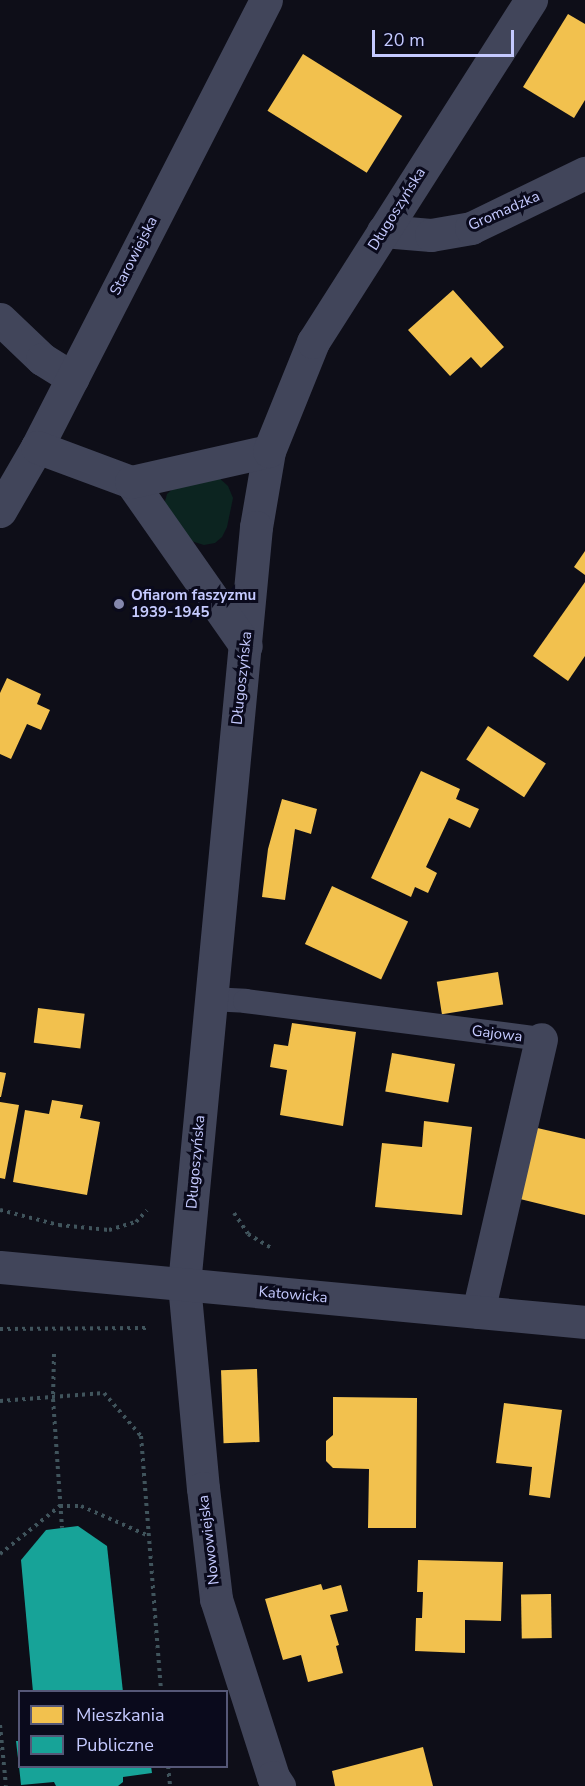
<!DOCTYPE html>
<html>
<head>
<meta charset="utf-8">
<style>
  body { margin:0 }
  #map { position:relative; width:585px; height:1786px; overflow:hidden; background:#0e0e18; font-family:"Nunito Sans",sans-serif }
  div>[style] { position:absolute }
  .green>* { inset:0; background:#0c2420 }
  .homes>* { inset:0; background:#f2c14e; transform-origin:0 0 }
  .public>* { inset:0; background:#17a398 }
  .path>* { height:4px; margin-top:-2px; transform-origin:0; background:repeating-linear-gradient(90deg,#40545c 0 3px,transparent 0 7.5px) }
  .service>* { height:24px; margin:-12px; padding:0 12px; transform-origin:12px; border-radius:12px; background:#41455a }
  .minor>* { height:33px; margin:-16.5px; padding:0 16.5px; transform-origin:16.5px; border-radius:16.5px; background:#41455a }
  .tertiary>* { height:33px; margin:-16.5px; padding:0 16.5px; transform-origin:16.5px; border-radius:16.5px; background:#41455a }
  .dots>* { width:16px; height:16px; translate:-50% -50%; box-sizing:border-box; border:3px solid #0a0a1c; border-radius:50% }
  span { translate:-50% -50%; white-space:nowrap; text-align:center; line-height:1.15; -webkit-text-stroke:6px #0a0a1c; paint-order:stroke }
  .street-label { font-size:15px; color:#c5caff }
  .poi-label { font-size:15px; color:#c5caff; font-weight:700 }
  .left { translate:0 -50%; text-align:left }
  .legend { position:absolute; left:18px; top:1690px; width:210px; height:78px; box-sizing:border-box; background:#0a0a1c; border:2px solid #555777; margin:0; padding:8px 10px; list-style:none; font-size:18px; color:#c5caff }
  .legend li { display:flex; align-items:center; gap:12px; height:30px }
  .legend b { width:30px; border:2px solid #555777 }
  .scale { position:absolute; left:372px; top:30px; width:142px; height:27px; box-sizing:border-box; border:3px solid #c5caff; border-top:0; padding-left:8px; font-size:18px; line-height:21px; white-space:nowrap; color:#c5caff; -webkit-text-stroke:4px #0a0a1c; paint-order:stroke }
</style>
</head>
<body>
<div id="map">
  <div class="green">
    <i style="clip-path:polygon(218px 477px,228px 486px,233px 498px,227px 527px,222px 537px,215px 543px,204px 545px,191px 541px,164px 505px,167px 494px,176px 486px)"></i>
  </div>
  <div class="homes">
    <i style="clip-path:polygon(568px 14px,585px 24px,585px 100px,574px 118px,523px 87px)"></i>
    <i style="left:303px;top:54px;width:117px;height:67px;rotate:32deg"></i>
    <i style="clip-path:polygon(453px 290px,504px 347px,481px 368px,471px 357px,450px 376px,408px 330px)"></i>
    <i style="clip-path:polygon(585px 551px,585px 575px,574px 567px)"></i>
    <i style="clip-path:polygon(585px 582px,585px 656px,568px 681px,533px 656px)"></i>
    <i style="clip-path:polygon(7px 678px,41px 694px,37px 704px,50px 710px,41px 730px,27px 724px,11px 759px,0 754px,0 693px)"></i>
    <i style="left:488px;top:726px;width:69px;height:40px;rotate:33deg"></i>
    <i style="clip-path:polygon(421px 771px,460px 789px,456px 799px,479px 809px,470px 828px,449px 818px,426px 867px,437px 873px,428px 893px,415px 887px,411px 897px,371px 878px)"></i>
    <i style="clip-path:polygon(282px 799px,317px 809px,311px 834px,295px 829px,285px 900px,262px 897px,268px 849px)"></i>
    <i style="left:332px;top:886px;width:84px;height:64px;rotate:25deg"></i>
    <i style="left:498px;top:972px;width:33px;height:62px;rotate:81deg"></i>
    <i style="left:38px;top:1008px;width:47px;height:35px;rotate:7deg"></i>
    <i style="clip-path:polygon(292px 1023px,356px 1032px,343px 1126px,280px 1115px,287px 1070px,270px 1067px,274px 1044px,288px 1046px)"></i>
    <i style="left:392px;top:1053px;width:64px;height:39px;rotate:10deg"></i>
    <i style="clip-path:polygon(0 1072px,6px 1073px,1px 1097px,0 1097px)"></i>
    <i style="clip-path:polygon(52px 1100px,83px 1105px,80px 1118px,100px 1122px,87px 1195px,13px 1182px,25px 1110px,49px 1114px)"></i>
    <i style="clip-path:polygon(0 1102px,19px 1105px,5px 1179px,0 1178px)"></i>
    <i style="clip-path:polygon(424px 1121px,472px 1127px,462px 1215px,375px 1207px,382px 1143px,422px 1147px)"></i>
    <i style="clip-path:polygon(533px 1127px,585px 1139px,585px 1215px,520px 1199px)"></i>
    <i style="left:257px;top:1369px;width:73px;height:36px;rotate:88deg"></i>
    <i style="clip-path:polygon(333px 1397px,417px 1398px,416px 1528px,368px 1528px,369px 1469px,333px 1468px,326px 1461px,326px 1441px,333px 1435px)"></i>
    <i style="clip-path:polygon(504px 1403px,562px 1410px,550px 1498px,529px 1495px,532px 1467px,496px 1463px)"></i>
    <i style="clip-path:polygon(418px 1560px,503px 1562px,501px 1621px,465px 1620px,465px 1653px,415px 1651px,416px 1618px,422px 1618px,423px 1592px,417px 1592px)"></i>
    <i style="clip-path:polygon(321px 1584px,323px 1590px,341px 1585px,348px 1611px,330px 1615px,339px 1645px,336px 1646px,343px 1673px,308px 1682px,301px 1655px,283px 1660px,265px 1599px)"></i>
    <i style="left:551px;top:1594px;width:44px;height:30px;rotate:89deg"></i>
    <i style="clip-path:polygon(423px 1747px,433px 1786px,335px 1786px,332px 1771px)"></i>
  </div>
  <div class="public">
    <i style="clip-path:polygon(78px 1526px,107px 1546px,123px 1692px,33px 1692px,21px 1560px,46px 1530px)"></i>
    <i style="clip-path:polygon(16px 1741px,20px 1741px,20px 1758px,18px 1758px)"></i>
    <i style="clip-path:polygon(19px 1766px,151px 1766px,152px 1773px,123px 1777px,123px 1782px,118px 1786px,56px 1786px,54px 1782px,21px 1785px)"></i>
  </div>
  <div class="path">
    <i style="left:0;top:1210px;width:61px;rotate:14.3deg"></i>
    <i style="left:59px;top:1225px;width:50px;rotate:5.7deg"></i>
    <i style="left:109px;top:1230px;width:28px;rotate:-17deg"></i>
    <i style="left:136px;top:1222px;width:16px;rotate:-47deg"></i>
    <i style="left:234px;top:1213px;width:25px;rotate:56deg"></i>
    <i style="left:248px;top:1234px;width:27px;rotate:31deg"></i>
    <i style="left:0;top:1329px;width:146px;rotate:-0.4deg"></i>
    <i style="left:54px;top:1354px;width:45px;rotate:91.3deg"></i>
    <i style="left:53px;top:1399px;width:129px;rotate:86deg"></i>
    <i style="left:0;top:1401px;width:104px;rotate:-4.4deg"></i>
    <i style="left:104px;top:1393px;width:57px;rotate:49.3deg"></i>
    <i style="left:141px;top:1436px;width:257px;rotate:85.5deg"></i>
    <i style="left:0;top:1554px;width:77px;rotate:-38.7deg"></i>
    <i style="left:60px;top:1506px;width:21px"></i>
    <i style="left:81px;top:1506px;width:74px;rotate:23.8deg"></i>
    <i style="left:0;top:1725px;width:61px;rotate:84.4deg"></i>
    <i style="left:168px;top:1766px;width:20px;rotate:84deg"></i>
  </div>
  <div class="service">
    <i style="left:210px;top:999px;width:35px;rotate:3deg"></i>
    <i style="left:245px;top:1001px;width:298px;rotate:7.3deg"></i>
  </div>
  <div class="minor">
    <i style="left:383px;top:231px;width:48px;rotate:4.8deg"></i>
    <i style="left:431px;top:235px;width:41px;rotate:-9.9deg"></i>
    <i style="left:471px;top:228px;width:127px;rotate:-25.8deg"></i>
    <i style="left:0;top:319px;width:58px;rotate:43.6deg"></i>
    <i style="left:42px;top:359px;width:36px;rotate:32deg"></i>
    <i style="left:37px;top:447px;width:502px;rotate:-62.87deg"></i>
    <i style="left:269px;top:451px;width:77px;rotate:99.7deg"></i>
    <i style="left:256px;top:527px;width:760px;rotate:95.43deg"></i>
    <i style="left:184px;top:1284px;width:205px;rotate:84.7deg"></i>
    <i style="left:203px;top:1488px;width:112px;rotate:83.3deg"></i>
    <i style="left:216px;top:1599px;width:187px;rotate:72.2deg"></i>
    <i style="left:273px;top:1777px;width:11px;rotate:56deg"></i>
    <i style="left:131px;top:482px;width:200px;rotate:55deg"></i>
    <i style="left:478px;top:1312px;width:280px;rotate:-77deg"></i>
  </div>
  <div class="tertiary">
    <i style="left:0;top:511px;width:74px;rotate:-60deg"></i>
    <i style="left:37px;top:447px;width:100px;rotate:20.4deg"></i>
    <i style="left:131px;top:482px;width:141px;rotate:-12.7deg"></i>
    <i style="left:269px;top:451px;width:118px;rotate:-68deg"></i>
    <i style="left:313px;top:342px;width:406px;rotate:-57.5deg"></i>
    <i style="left:0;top:1267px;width:588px;rotate:5.37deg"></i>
  </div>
  <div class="dots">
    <i style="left:119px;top:604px;background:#8588ae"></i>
  </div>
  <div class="street-label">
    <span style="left:397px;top:209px;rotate:-58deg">Długoszyńska</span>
    <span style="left:504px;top:211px;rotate:-24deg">Gromadzka</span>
    <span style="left:134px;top:256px;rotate:-63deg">Starowiejska</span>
    <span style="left:242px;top:678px;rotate:-84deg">Długoszyńska</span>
    <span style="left:497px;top:1034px;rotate:7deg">Gajowa</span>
    <span style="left:196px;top:1162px;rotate:-85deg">Długoszyńska</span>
    <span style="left:293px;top:1295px;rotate:5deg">Katowicka</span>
    <span style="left:209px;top:1540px;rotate:-97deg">Nowowiejska</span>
  </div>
  <div class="poi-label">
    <span class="left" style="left:131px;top:604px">Ofiarom faszyzmu<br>1939-1945</span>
  </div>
  <ul class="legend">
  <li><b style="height:16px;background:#f2c14e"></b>Mieszkania</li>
  <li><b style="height:16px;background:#17a398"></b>Publiczne</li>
  </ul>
  <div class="scale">20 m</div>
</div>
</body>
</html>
